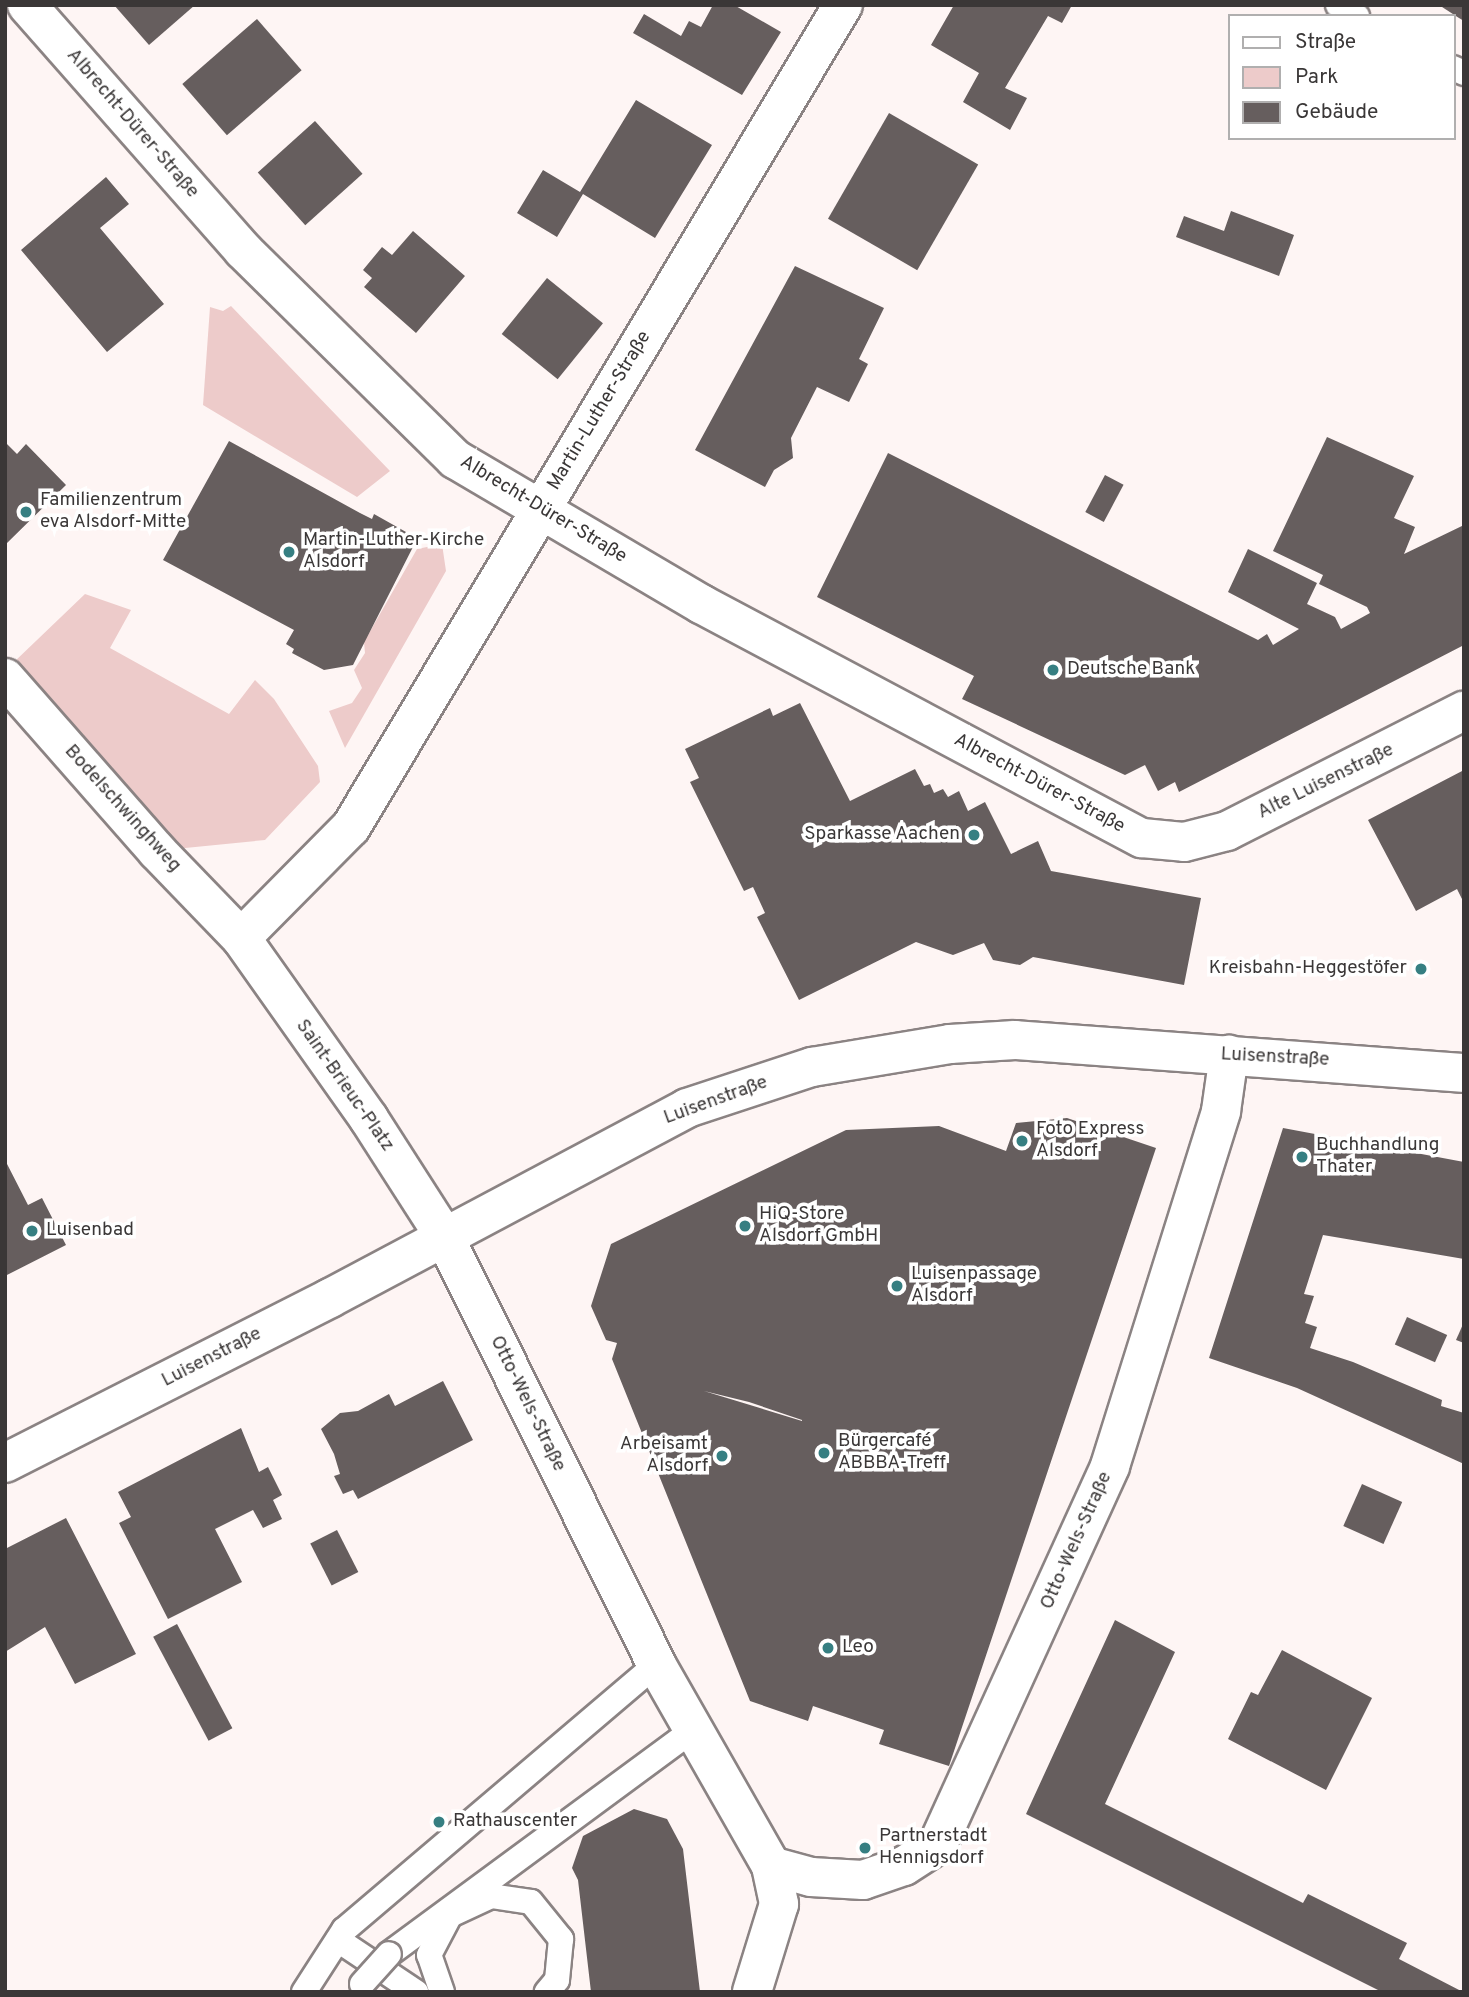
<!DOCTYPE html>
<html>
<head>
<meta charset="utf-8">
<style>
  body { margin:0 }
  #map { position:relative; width:1469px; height:1997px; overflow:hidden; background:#fef5f4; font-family:Overpass,sans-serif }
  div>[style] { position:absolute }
  .green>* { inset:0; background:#edcbca }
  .building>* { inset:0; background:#665e5e; transform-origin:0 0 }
  .roads { filter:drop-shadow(2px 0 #8b8383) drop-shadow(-2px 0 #8b8383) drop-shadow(0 2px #8b8383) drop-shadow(0 -2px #8b8383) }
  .service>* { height:24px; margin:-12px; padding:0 12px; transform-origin:12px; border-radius:12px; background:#fff }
  .minor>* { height:38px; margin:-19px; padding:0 19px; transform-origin:19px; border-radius:19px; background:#fff }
  .secondary>* { height:38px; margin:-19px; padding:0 19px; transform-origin:19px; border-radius:19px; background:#fff }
  .bridges { filter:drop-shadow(2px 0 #8b8383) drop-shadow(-2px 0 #8b8383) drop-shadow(0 2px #8b8383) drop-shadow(0 -2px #8b8383) }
  .service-bridge>* { height:24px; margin:-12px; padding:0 12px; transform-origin:12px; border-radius:12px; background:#fff }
  .dots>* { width:19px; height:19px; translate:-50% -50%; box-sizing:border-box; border:4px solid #fff; border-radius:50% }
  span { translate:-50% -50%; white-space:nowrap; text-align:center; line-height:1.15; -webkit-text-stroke:7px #fff; paint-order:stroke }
  .street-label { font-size:19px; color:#3a3737 }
  .poi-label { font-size:19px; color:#3a3737 }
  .left { translate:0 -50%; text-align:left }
  .right { translate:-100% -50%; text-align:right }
  .frame { position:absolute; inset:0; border:7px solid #3a3737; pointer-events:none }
  .legend { position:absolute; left:1228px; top:14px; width:228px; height:126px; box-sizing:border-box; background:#fff; border:2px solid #b0afaf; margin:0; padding:9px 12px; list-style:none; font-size:21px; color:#3a3737 }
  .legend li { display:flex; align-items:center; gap:14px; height:35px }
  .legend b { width:35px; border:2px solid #b0afaf }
</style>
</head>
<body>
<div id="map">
  <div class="green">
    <i style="clip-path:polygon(231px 306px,390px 471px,357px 497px,203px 405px,210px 307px,223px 311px)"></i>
    <i style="clip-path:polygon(442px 544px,446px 571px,345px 748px,329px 711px,352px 703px,362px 688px,354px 670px,365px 653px,364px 642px,417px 549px)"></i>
    <i style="clip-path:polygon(85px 594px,131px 610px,110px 648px,229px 714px,255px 680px,274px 699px,318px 766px,320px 782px,265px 840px,175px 849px,13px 663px)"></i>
  </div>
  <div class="building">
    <i style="clip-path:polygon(114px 5px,195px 5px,149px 45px)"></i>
    <i style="clip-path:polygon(713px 5px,734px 5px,781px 32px,742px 95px,633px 33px,644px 14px,681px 36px,689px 21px,701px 27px)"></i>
    <i style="clip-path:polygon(954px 5px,1072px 5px,1062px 23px,1048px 16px,1005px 88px,1027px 98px,1010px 130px,963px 102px,979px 73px,931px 45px)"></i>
    <i style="clip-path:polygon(1439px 5px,1464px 5px,1464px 21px,1459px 18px)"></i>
    <i style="left:257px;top:19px;width:68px;height:99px;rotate:49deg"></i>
    <i style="clip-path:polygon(636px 100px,712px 145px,655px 238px,583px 194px,557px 237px,517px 213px,543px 170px,580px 192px)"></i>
    <i style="left:889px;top:113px;width:103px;height:122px;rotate:30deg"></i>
    <i style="left:315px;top:121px;width:71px;height:77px;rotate:48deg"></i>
    <i style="clip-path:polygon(106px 177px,129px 204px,100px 228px,164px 304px,107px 352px,21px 250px)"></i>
    <i style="clip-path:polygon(1231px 211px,1294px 235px,1279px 276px,1176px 237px,1184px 216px,1224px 231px)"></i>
    <i style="clip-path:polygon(413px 231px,465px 276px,416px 333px,364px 287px,372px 278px,363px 270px,382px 247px,392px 255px)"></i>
    <i style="clip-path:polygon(795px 266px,884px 308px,859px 359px,868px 364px,849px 402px,817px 387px,791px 438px,793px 458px,774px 470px,765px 487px,695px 450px)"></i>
    <i style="left:547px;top:278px;width:72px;height:72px;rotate:39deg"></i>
    <i style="clip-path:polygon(1327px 437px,1414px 476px,1394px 518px,1415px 527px,1404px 554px,1464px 525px,1464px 645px,1179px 792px,1175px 782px,1158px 791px,1145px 765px,1125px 775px,962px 699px,974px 676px,817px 597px,888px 453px,1258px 640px,1267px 634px,1273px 645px,1299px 629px,1228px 592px,1248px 549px,1317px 583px,1307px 604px,1335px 617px,1341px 629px,1370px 613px,1367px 607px,1319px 584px,1323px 575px,1273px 551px)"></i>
    <i style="clip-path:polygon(229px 441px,360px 513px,372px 519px,374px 514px,406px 532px,404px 536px,415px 543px,353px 665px,324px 670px,292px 653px,294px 649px,286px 644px,294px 630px,163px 560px)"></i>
    <i style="clip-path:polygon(5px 442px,17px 454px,26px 444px,66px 485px,5px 545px)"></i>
    <i style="left:1105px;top:475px;width:21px;height:42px;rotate:28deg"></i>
    <i style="clip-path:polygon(800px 703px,850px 801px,915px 769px,924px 786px,930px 784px,934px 793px,943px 789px,948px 797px,959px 791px,968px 811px,985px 802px,1011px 854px,1038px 841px,1051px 871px,1201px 898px,1184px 985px,1033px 957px,1020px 965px,993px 960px,984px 943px,953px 955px,916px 942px,799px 1000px,757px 917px,765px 913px,753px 887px,744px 891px,690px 782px,699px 778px,685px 749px,770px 708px,773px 716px)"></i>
    <i style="clip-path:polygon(1464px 770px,1464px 903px,1457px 889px,1416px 911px,1368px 820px)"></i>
    <i style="clip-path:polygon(evenodd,1067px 1118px,1156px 1148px,949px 1766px,879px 1744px,884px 1730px,813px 1706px,808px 1721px,750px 1701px,612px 1359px,617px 1343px,606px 1340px,591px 1306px,611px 1244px,846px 1130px,939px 1126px,1006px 1151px,1016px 1123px,1067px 1118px,704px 1391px,749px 1402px,802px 1420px,802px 1421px,704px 1391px)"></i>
    <i style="clip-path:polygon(1283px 1128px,1464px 1162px,1464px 1259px,1323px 1235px,1304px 1294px,1314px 1296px,1305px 1323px,1317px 1327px,1310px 1348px,1353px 1362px,1442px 1400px,1441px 1406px,1464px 1413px,1464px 1464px,1297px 1388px,1209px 1358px)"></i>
    <i style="clip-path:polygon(5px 1160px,28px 1205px,42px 1198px,66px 1245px,5px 1276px)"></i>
    <i style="left:1407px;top:1317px;width:44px;height:30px;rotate:24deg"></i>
    <i style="clip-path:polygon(1464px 1322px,1464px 1343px,1456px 1340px)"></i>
    <i style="clip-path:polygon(443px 1381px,473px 1440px,358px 1499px,353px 1490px,343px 1494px,334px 1476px,340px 1474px,334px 1454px,321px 1429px,340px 1413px,358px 1411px,389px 1394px,395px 1406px)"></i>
    <i style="clip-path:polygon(241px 1428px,259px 1472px,268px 1467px,282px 1495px,273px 1500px,282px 1519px,263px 1528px,253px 1510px,215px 1529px,242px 1582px,168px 1619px,119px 1523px,131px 1517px,118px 1492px)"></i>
    <i style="left:1362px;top:1484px;width:44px;height:46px;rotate:24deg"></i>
    <i style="clip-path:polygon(66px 1518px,136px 1654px,75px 1684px,45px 1627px,5px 1652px,5px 1549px)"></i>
    <i style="left:337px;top:1530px;width:47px;height:30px;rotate:63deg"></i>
    <i style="clip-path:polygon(1115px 1620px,1175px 1652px,1105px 1804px,1303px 1903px,1308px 1894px,1407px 1943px,1399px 1959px,1463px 1992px,1382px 1992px,1026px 1814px)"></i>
    <i style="left:177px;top:1624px;width:118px;height:27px;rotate:62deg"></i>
    <i style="clip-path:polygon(1282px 1650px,1372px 1698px,1326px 1790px,1228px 1739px,1251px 1692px,1258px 1695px)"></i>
    <i style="clip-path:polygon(634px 1809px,667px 1819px,683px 1849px,700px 1992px,591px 1992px,578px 1880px,572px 1868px,583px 1836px)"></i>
  </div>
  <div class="roads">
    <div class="service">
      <i style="left:1338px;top:5px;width:22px;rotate:30deg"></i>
      <i style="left:1453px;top:68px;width:12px;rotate:24deg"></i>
      <i style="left:338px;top:1940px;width:94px;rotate:33.7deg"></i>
      <i style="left:389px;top:1954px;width:379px;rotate:-36.4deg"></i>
      <i style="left:304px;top:1992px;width:74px;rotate:-57.2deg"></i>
      <i style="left:344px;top:1930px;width:410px;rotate:-40.4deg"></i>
      <i style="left:442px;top:1992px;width:39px;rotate:-109deg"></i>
      <i style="left:429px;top:1955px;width:45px;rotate:-62.3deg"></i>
      <i style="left:450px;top:1915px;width:45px;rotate:-24.9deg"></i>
      <i style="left:491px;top:1896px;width:40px;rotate:8.5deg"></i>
      <i style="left:531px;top:1902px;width:48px;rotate:51deg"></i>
      <i style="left:561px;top:1939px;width:41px;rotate:95.6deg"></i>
      <i style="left:557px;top:1980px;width:16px;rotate:130deg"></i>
    </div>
    <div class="minor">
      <i style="left:27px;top:5px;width:327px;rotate:48.6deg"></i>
      <i style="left:243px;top:250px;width:298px;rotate:44.6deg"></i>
      <i style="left:455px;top:459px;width:286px;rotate:30.5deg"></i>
      <i style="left:701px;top:604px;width:499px;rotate:28deg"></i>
      <i style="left:1142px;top:838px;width:42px;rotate:5.4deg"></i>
      <i style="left:1184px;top:842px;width:44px;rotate:-14.3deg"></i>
      <i style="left:1227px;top:831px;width:266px;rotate:-26.9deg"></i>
      <i style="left:5px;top:678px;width:230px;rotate:48.7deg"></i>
      <i style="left:157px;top:851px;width:121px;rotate:46deg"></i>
      <i style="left:241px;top:938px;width:222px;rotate:54.7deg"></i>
      <i style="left:369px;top:1119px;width:139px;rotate:57.3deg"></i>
      <i style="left:444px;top:1236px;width:478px;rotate:63.6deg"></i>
      <i style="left:656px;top:1664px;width:232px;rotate:60.3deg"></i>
      <i style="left:771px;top:1866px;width:39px;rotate:78deg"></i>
      <i style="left:779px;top:1904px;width:92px;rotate:107.1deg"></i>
      <i style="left:241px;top:938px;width:156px;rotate:-45.3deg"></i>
      <i style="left:351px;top:827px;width:958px;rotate:-59.1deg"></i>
      <i style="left:771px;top:1866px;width:41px;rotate:15.4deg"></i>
      <i style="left:811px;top:1877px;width:52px;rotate:3.3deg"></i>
      <i style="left:863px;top:1880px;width:43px;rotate:-18.9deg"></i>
      <i style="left:904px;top:1866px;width:40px;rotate:-32.9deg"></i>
      <i style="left:938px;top:1844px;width:415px;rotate:-65.5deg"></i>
      <i style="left:1110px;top:1466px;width:372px;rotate:-72.6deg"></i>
      <i style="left:1221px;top:1111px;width:57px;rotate:-81.9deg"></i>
    </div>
    <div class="secondary">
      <i style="left:5px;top:1463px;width:364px;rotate:-26.9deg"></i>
      <i style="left:330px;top:1298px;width:404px;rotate:-28deg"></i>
      <i style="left:687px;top:1108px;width:132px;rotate:-18.2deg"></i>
      <i style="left:812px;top:1067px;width:140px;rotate:-9.5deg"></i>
      <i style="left:950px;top:1044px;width:65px;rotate:-3.5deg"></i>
      <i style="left:1015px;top:1040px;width:450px;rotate:4.2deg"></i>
    </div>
  </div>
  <div class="bridges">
    <div class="service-bridge">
      <i style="left:362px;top:1984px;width:40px;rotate:-48deg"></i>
    </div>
  </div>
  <div class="dots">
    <i style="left:26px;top:512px;background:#367f82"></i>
    <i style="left:289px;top:552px;background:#367f82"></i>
    <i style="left:1053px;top:670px;background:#367f82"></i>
    <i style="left:974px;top:835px;background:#367f82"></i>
    <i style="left:1421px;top:969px;background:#367f82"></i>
    <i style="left:1022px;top:1141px;background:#367f82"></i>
    <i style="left:1302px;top:1157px;background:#367f82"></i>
    <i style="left:745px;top:1226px;background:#367f82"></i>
    <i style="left:32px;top:1231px;background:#367f82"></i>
    <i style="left:897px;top:1286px;background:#367f82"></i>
    <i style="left:824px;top:1453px;background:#367f82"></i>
    <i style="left:722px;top:1456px;background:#367f82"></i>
    <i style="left:828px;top:1648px;background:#367f82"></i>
    <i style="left:439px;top:1822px;background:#367f82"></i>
    <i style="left:865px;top:1848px;background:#367f82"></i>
  </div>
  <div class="street-label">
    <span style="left:132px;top:124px;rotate:49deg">Albrecht-Dürer-Straße</span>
    <span style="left:600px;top:411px;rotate:-59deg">Martin-Luther-Straße</span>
    <span style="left:543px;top:510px;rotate:31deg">Albrecht-Dürer-Straße</span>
    <span style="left:1326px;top:782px;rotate:-26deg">Alte Luisenstraße</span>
    <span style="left:1039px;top:784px;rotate:28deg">Albrecht-Dürer-Straße</span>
    <span style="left:122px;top:809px;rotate:48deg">Bodelschwinghweg</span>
    <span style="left:1275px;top:1058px;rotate:3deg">Luisenstraße</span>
    <span style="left:344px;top:1086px;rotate:55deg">Saint-Brieuc-Platz</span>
    <span style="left:716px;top:1101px;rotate:-20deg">Luisenstraße</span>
    <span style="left:212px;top:1358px;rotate:-27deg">Luisenstraße</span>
    <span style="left:527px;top:1404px;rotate:64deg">Otto-Wels-Straße</span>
    <span style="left:1077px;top:1541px;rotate:-66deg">Otto-Wels-Straße</span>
  </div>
  <div class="poi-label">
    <span class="left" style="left:40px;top:512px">Familienzentrum<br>eva Alsdorf-Mitte</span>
    <span class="left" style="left:303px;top:552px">Martin-Luther-Kirche<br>Alsdorf</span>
    <span class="left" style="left:1067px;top:670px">Deutsche Bank</span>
    <span class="right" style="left:960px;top:835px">Sparkasse Aachen</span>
    <span class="right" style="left:1407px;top:969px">Kreisbahn-Heggestöfer</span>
    <span class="left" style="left:1036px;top:1141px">Foto Express<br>Alsdorf</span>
    <span class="left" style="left:1316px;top:1157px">Buchhandlung<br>Thater</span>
    <span class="left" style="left:759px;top:1226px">HiQ-Store<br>Alsdorf GmbH</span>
    <span class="left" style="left:46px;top:1231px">Luisenbad</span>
    <span class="left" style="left:911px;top:1286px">Luisenpassage<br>Alsdorf</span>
    <span class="left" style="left:838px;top:1453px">Bürgercafé<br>ABBBA-Treff</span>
    <span class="right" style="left:708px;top:1456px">Arbeisamt<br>Alsdorf</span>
    <span class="left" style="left:842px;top:1648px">Leo</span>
    <span class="left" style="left:453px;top:1822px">Rathauscenter</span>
    <span class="left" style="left:879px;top:1848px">Partnerstadt<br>Hennigsdorf</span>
  </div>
  <div class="frame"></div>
  <ul class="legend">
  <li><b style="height:9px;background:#fff"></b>Straße</li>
  <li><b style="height:19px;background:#edcbca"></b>Park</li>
  <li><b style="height:19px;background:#665e5e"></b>Gebäude</li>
  </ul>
</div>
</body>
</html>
